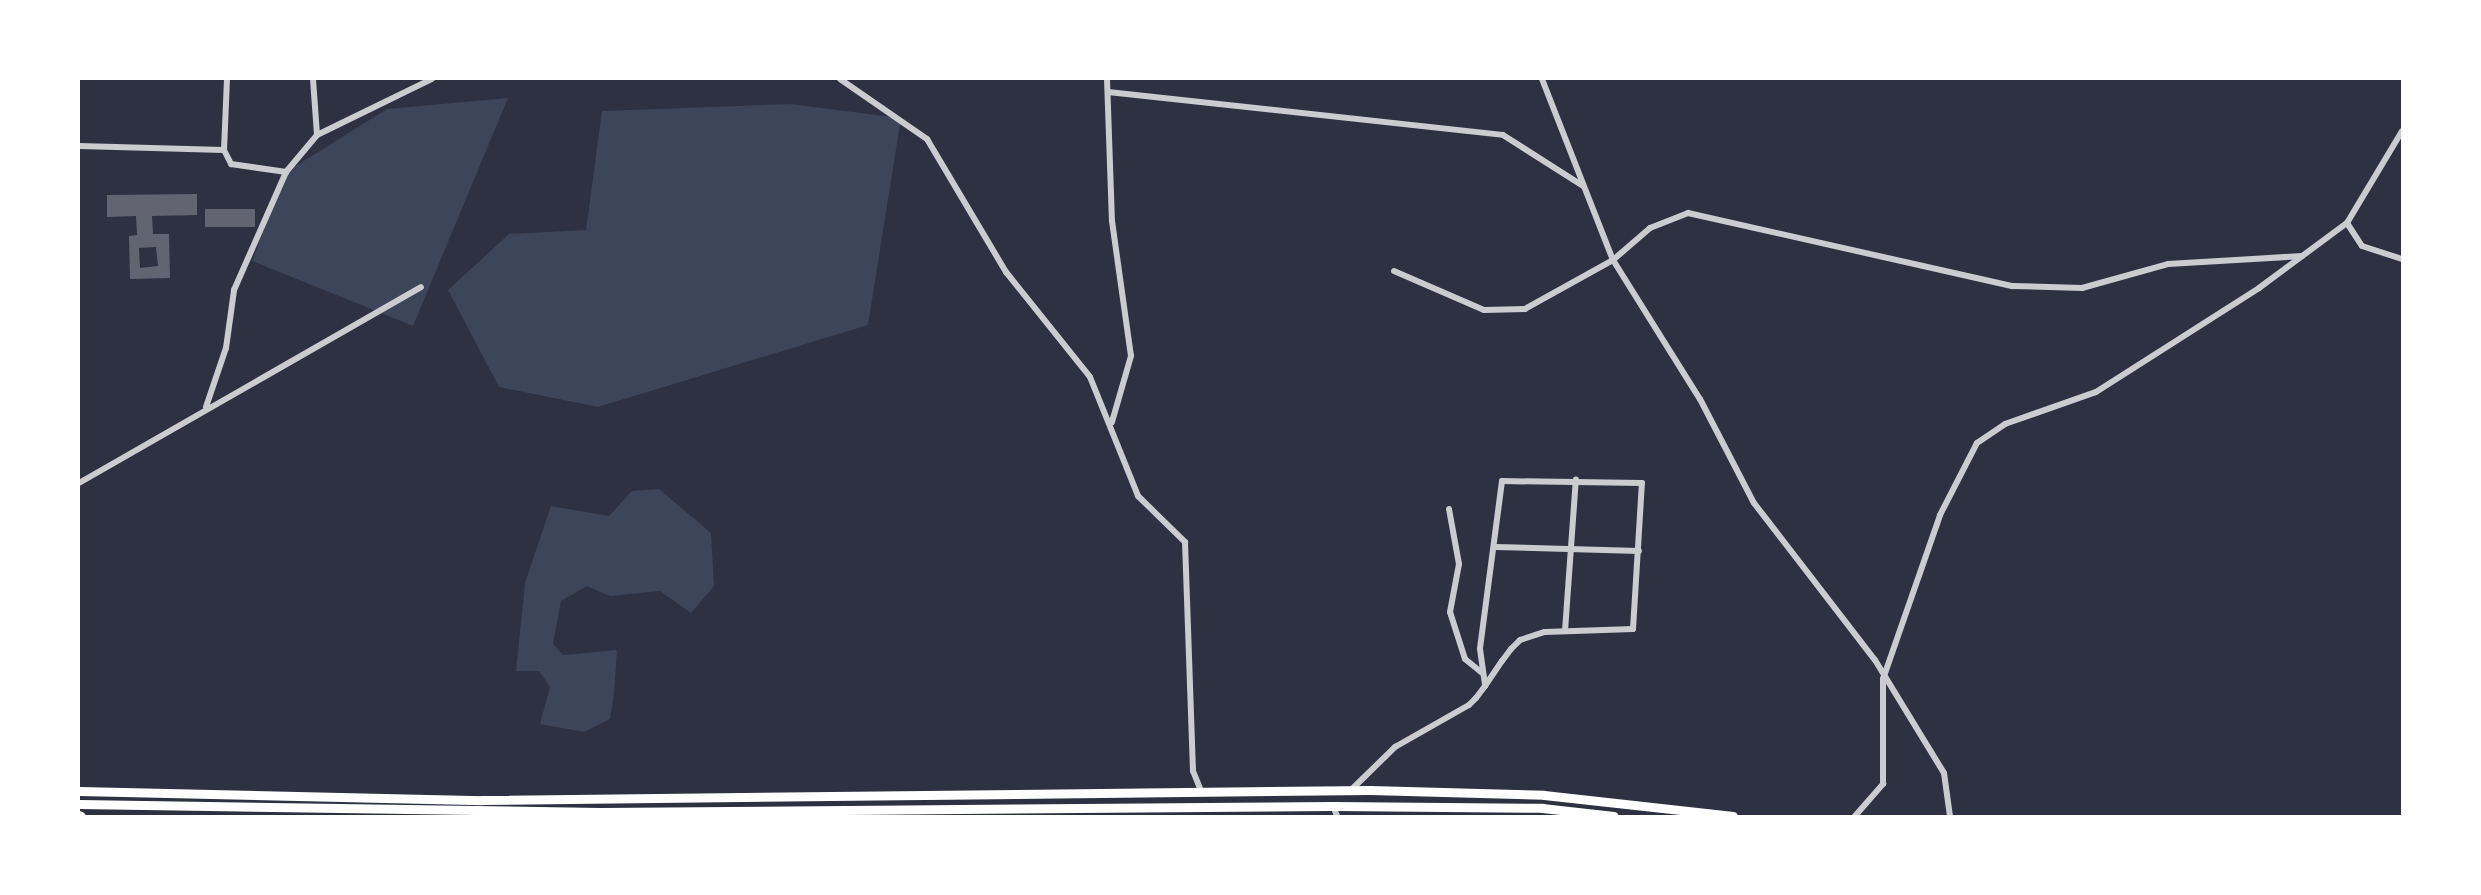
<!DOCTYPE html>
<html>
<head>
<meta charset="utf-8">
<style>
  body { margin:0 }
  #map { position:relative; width:2481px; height:895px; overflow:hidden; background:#2d3142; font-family:Overpass,sans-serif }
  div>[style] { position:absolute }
  .green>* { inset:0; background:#3c4559 }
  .building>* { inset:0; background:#626471; transform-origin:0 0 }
  .minor>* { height:6px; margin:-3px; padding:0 3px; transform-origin:3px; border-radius:3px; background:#caccd0 }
  .secondary>* { height:9px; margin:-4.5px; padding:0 4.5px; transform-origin:4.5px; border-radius:4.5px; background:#fff }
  span { translate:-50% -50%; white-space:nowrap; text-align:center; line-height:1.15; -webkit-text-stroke:7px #fff; paint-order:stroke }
  .frame { position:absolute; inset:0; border:80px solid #fff; pointer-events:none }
</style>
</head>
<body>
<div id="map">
  <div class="green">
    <i style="clip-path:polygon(508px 98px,413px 326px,252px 261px,286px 172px,387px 109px)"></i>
    <i style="clip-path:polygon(790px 104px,901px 118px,868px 325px,598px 407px,499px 387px,448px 290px,509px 234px,586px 230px,602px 111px)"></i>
    <i style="clip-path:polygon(659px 489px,711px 533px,714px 586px,691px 613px,660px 591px,610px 596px,587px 586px,561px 601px,553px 644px,563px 655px,617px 650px,614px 695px,610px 719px,584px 732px,540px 724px,550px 687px,539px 671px,516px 671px,525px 583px,551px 506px,609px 516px,632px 491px)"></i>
  </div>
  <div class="building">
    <i style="clip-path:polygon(evenodd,197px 194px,197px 215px,152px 216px,153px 234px,169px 234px,170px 278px,130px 279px,129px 236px,137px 235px,136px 216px,107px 217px,107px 195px,197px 194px,156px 247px,158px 266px,140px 268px,139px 248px,156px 247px)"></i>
    <i style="left:205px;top:209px;width:50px;height:18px"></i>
  </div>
  <div class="minor">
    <i style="left:227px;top:79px;width:71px;rotate:92.4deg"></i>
    <i style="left:224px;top:150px;width:16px;rotate:63deg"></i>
    <i style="left:231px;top:164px;width:56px;rotate:8.3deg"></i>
    <i style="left:313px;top:79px;width:56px;rotate:85.9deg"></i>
    <i style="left:840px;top:79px;width:106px;rotate:34.6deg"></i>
    <i style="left:927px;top:139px;width:155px;rotate:59.3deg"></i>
    <i style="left:1006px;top:272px;width:134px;rotate:51.3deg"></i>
    <i style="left:1090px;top:377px;width:128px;rotate:68deg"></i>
    <i style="left:1138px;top:496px;width:66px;rotate:44.4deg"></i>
    <i style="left:1185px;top:542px;width:229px;rotate:88deg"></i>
    <i style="left:1193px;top:771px;width:22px;rotate:68deg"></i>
    <i style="left:1107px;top:79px;width:142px;rotate:88deg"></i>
    <i style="left:1112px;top:221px;width:136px;rotate:82deg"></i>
    <i style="left:1131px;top:356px;width:69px;rotate:106.1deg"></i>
    <i style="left:1542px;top:79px;width:194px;rotate:68.6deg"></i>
    <i style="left:1613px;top:260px;width:164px;rotate:58deg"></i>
    <i style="left:1700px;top:399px;width:117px;rotate:62.6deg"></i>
    <i style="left:1754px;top:503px;width:198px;rotate:52.4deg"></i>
    <i style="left:1875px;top:660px;width:132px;rotate:58.6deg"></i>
    <i style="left:1944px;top:773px;width:43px;rotate:82.1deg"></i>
    <i style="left:1108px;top:92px;width:397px;rotate:6.2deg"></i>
    <i style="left:1503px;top:135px;width:95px;rotate:32.5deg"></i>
    <i style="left:79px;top:146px;width:145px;rotate:1.6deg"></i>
    <i style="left:2347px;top:223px;width:27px;rotate:57deg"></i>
    <i style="left:2362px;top:246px;width:42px;rotate:18deg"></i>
    <i style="left:1394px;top:271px;width:98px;rotate:23.4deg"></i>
    <i style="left:1484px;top:310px;width:41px;rotate:-1.4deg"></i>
    <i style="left:1525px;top:309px;width:101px;rotate:-29.1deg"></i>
    <i style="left:1613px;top:260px;width:49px;rotate:-40.9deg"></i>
    <i style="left:1650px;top:228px;width:41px;rotate:-21.5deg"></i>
    <i style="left:1688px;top:213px;width:333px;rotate:12.7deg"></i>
    <i style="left:2013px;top:286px;width:69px;rotate:1.7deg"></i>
    <i style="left:2082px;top:288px;width:89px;rotate:-15.6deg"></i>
    <i style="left:2168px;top:264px;width:134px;rotate:-3.4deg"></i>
    <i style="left:206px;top:407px;width:62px;rotate:-71.3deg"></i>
    <i style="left:226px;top:348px;width:59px;rotate:-82.1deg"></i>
    <i style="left:234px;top:290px;width:129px;rotate:-66.2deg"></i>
    <i style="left:286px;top:172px;width:48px;rotate:-50deg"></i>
    <i style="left:317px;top:135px;width:128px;rotate:-26deg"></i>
    <i style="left:79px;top:483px;width:394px;rotate:-29.8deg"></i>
    <i style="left:1449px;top:509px;width:56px;rotate:79.7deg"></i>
    <i style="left:1459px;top:564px;width:49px;rotate:100.6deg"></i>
    <i style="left:1450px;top:612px;width:49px;rotate:72.3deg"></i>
    <i style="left:1465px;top:659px;width:21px;rotate:39deg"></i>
    <i style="left:1496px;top:547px;width:143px;rotate:1.6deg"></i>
    <i style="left:1565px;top:631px;width:152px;rotate:-85.9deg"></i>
    <i style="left:1351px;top:790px;width:62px;rotate:-44.3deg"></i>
    <i style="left:1395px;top:747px;width:85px;rotate:-29.6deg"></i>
    <i style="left:1469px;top:705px;width:10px;rotate:-45deg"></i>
    <i style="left:1476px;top:698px;width:15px;rotate:-53deg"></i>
    <i style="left:1485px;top:686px;width:30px;rotate:-56deg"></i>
    <i style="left:1502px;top:661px;width:15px;rotate:-53deg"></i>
    <i style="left:1511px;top:649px;width:13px;rotate:-45deg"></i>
    <i style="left:1520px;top:640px;width:26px;rotate:-18deg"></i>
    <i style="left:1545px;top:632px;width:88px;rotate:-2deg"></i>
    <i style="left:1633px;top:629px;width:146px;rotate:-86.5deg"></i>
    <i style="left:1642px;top:483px;width:140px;rotate:-179.2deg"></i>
    <i style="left:1502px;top:481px;width:169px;rotate:97.5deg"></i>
    <i style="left:1480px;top:649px;width:37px;rotate:82deg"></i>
    <i style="left:1333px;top:806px;width:11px;rotate:68deg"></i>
    <i style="left:1855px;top:816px;width:43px;rotate:-48.8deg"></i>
    <i style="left:1883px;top:784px;width:105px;rotate:-90deg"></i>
    <i style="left:1883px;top:679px;width:174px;rotate:-70.8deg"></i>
    <i style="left:1940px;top:515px;width:81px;rotate:-62.8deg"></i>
    <i style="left:1977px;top:443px;width:34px;rotate:-34deg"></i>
    <i style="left:2005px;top:424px;width:96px;rotate:-19.4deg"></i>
    <i style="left:2096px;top:392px;width:193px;rotate:-32.5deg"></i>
    <i style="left:2259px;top:288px;width:109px;rotate:-36.5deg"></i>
    <i style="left:2347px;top:223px;width:107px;rotate:-59.1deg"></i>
  </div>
  <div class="secondary">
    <i style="left:79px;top:791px;width:403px;rotate:1.3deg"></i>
    <i style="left:482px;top:800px;width:888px;rotate:-0.65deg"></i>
    <i style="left:1370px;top:790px;width:174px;rotate:1.6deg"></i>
    <i style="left:1544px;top:795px;width:190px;rotate:6.3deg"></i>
    <i style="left:79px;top:804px;width:521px;rotate:0.88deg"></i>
    <i style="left:600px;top:812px;width:733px;rotate:-0.47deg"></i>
    <i style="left:1333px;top:806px;width:209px;rotate:0.5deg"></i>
    <i style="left:1542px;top:808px;width:72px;rotate:6.3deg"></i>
    <i style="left:79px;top:815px;width:2px;rotate:27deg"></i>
  </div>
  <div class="frame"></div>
</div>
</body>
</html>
